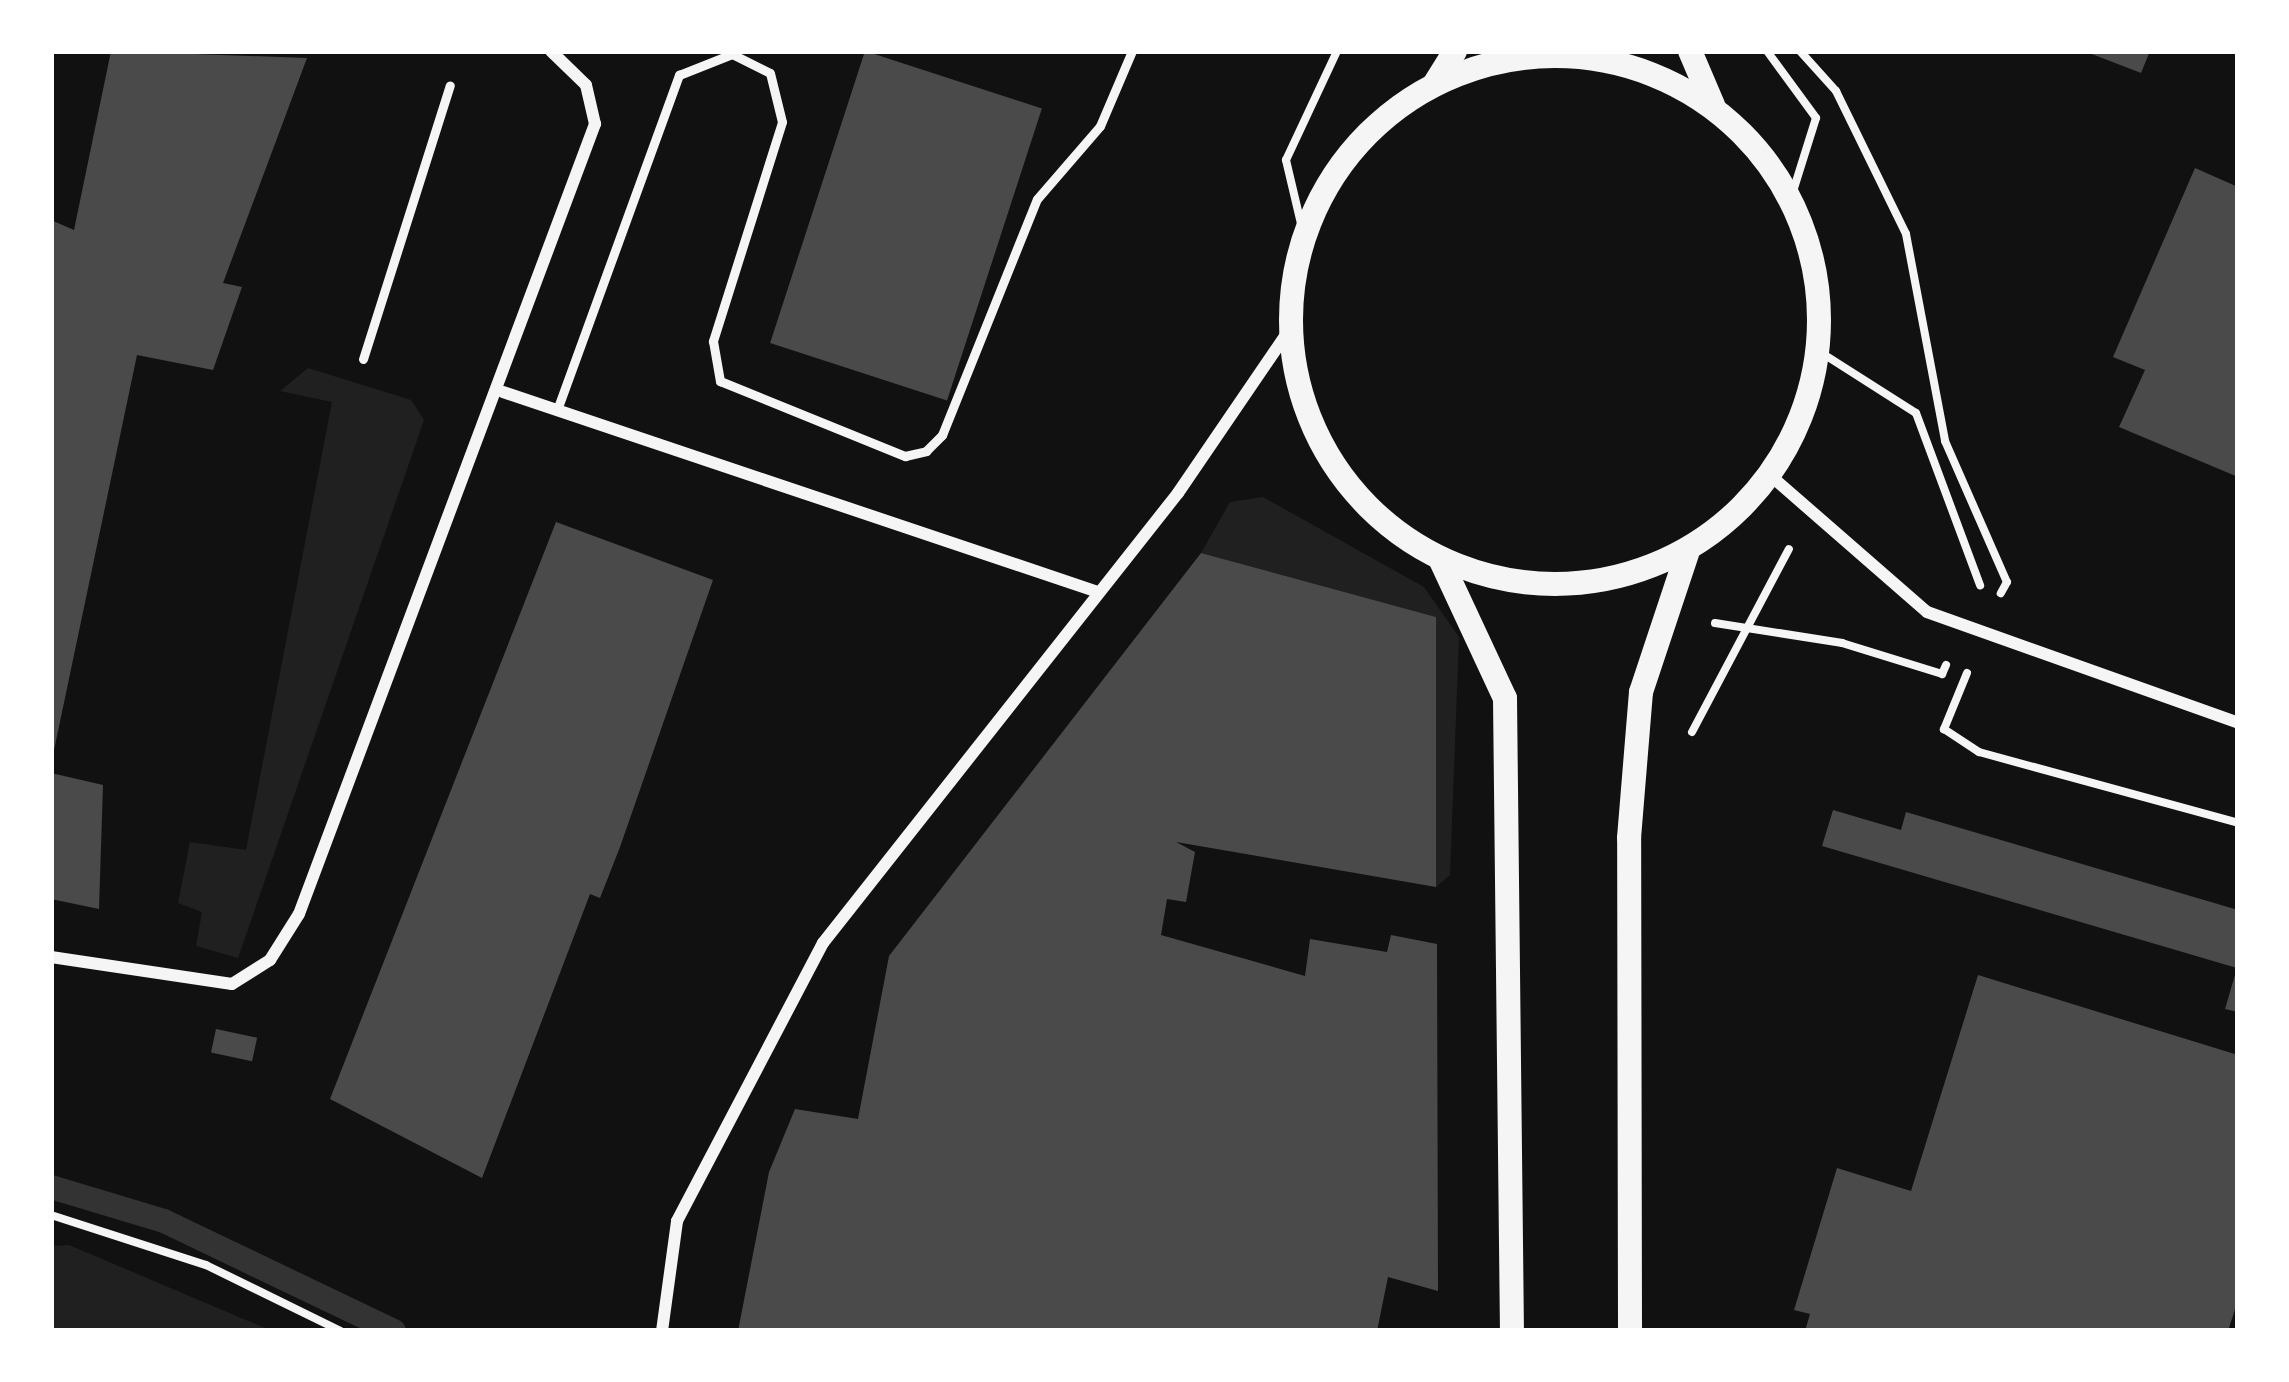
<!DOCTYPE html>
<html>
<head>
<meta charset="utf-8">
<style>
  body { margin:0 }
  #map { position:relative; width:2289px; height:1382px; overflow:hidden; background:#111; font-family:"Sofia Sans Condensed",sans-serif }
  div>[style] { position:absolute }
  .green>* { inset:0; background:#202020 }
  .stream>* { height:24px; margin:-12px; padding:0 12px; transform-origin:12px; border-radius:12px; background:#333 }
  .building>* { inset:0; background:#4a4a4a; transform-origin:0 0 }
  .path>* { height:8px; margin:-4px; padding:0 4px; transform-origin:4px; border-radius:4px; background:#f5f5f5 }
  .service>* { height:9px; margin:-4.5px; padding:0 4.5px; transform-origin:4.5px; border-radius:4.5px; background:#f5f5f5 }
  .minor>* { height:12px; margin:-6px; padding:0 6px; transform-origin:6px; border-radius:6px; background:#f5f5f5 }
  .secondary>* { height:24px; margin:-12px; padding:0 12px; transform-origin:12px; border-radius:12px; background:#f5f5f5 }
  .secondary>.ring { margin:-12px; padding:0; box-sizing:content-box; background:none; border:24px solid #f5f5f5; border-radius:50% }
  span { translate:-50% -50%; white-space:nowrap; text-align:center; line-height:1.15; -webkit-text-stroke:9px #fff; paint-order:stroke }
  .frame { position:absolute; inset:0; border:54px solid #fff; pointer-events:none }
</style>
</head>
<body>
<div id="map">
  <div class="green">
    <i style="clip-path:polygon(308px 368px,411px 400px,424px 420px,238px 958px,196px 946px,202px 912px,178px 903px,190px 842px,246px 850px,332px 402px,280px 391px)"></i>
    <i style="clip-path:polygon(1263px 497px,1424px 587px,1459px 637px,1450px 875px,1436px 887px,1436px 617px,1201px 553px,1230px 502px)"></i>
    <i style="clip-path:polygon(69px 1245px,272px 1331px,51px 1331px,51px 1246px)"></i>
  </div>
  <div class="stream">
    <i style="left:51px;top:1187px;width:118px;rotate:16.7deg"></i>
    <i style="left:164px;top:1221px;width:255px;rotate:25.6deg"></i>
  </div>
  <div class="building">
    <i style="clip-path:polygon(111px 51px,307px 58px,223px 283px,242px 287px,213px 370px,137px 355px,53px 755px,51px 220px,74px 230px)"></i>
    <i style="left:865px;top:51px;width:186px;height:307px;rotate:18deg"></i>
    <i style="clip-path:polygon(2084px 51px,2150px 51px,2141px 73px)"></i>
    <i style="clip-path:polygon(2195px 168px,2238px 187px,2238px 477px,2119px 427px,2145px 370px,2113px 357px)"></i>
    <i style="clip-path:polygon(556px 522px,713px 580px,620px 847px,600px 898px,590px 894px,482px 1178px,330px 1099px)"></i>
    <i style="clip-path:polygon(1201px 553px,1436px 617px,1436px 887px,1176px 842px,1195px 852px,1186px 902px,1167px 899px,1161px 935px,1305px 976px,1310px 939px,1387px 952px,1391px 935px,1437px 944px,1438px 1291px,1388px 1277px,1377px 1331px,738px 1331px,769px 1172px,795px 1109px,858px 1119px,889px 956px)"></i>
    <i style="clip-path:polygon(51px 773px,103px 785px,99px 909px,51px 899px)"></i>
    <i style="clip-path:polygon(1833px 810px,1901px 830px,1906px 812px,2238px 910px,2238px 1012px,2225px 1009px,2237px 968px,1822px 846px)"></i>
    <i style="clip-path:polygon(1978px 975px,2238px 1055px,2238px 1300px,2228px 1331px,1805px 1331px,1810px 1314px,1794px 1310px,1837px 1168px,1911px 1191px)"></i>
    <i style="left:216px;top:1029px;width:42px;height:24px;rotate:12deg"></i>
  </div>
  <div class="path">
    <i style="left:1767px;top:51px;width:83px;rotate:53.8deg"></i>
    <i style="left:1816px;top:118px;width:87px;rotate:107.4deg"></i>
    <i style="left:1800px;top:51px;width:54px;rotate:48deg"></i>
    <i style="left:1836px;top:91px;width:159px;rotate:63.9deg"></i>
    <i style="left:1906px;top:234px;width:211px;rotate:79.3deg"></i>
    <i style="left:1945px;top:441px;width:154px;rotate:66.3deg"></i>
    <i style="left:2007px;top:582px;width:13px;rotate:119deg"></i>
    <i style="left:1303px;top:232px;width:74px;rotate:-103.3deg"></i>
    <i style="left:1286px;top:160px;width:120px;rotate:-64.9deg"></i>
    <i style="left:1817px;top:350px;width:117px;rotate:32.5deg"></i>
    <i style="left:1916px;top:413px;width:184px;rotate:69.6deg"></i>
    <i style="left:1715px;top:623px;width:129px;rotate:8.9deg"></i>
    <i style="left:1842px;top:643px;width:105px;rotate:17.2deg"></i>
    <i style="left:1942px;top:674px;width:10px;rotate:-66deg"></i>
    <i style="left:1967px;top:673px;width:61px;rotate:112.3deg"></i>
    <i style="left:1944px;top:729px;width:42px;rotate:33.3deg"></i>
    <i style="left:1979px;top:752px;width:269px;rotate:15.3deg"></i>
    <i style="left:1692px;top:732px;width:207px;rotate:-62.1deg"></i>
    <i style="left:51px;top:1215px;width:163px;rotate:17.9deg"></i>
    <i style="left:206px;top:1265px;width:150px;rotate:26.1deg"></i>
  </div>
  <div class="service">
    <i style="left:363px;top:359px;width:287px;rotate:-72.4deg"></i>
    <i style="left:557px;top:410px;width:357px;rotate:-70deg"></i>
    <i style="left:679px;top:75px;width:57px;rotate:-21.6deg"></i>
    <i style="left:732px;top:54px;width:42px;rotate:26.6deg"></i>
    <i style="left:770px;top:73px;width:50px;rotate:76.2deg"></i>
    <i style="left:782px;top:122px;width:230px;rotate:107.5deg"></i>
    <i style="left:713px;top:341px;width:41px;rotate:80.1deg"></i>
    <i style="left:720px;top:381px;width:200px;rotate:22.1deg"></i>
    <i style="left:905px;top:456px;width:22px;rotate:-13deg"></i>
    <i style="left:926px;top:451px;width:23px;rotate:-45deg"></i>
    <i style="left:942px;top:435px;width:254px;rotate:-68.1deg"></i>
    <i style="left:1037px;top:199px;width:96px;rotate:-49.2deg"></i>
    <i style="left:1100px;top:126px;width:82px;rotate:-66.9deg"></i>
  </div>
  <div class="minor">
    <i style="left:503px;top:392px;width:628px;rotate:18.58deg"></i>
    <i style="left:1771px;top:476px;width:207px;rotate:41.1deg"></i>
    <i style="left:1927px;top:612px;width:330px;rotate:19.6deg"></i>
    <i style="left:51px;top:957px;width:183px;rotate:8.5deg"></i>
    <i style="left:232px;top:984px;width:45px;rotate:-32.3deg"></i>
    <i style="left:270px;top:960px;width:54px;rotate:-57.8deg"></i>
    <i style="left:299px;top:914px;width:844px;rotate:-69.46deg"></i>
    <i style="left:595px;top:124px;width:40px;rotate:-103deg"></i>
    <i style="left:586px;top:85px;width:49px;rotate:-135.8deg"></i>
    <i style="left:662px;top:1331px;width:111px;rotate:-82.2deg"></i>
    <i style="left:677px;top:1221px;width:314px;rotate:-62.3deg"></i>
    <i style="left:823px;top:943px;width:573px;rotate:-51.73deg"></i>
    <i style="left:1178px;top:493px;width:195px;rotate:-55.7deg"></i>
  </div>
  <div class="secondary">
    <i style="left:1690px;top:51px;width:59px;rotate:66.9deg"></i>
    <i class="ring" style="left:1291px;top:56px;width:504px;height:504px"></i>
    <i style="left:1435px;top:83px;width:38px;rotate:-58deg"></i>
    <i style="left:1441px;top:561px;width:151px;rotate:65deg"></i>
    <i style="left:1505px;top:698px;width:633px;rotate:89.37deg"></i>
    <i style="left:1630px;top:1331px;width:493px;rotate:-90.1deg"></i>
    <i style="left:1629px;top:838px;width:146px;rotate:-85.3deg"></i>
    <i style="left:1641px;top:692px;width:149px;rotate:-71.6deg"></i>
  </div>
  <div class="frame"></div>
</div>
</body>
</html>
